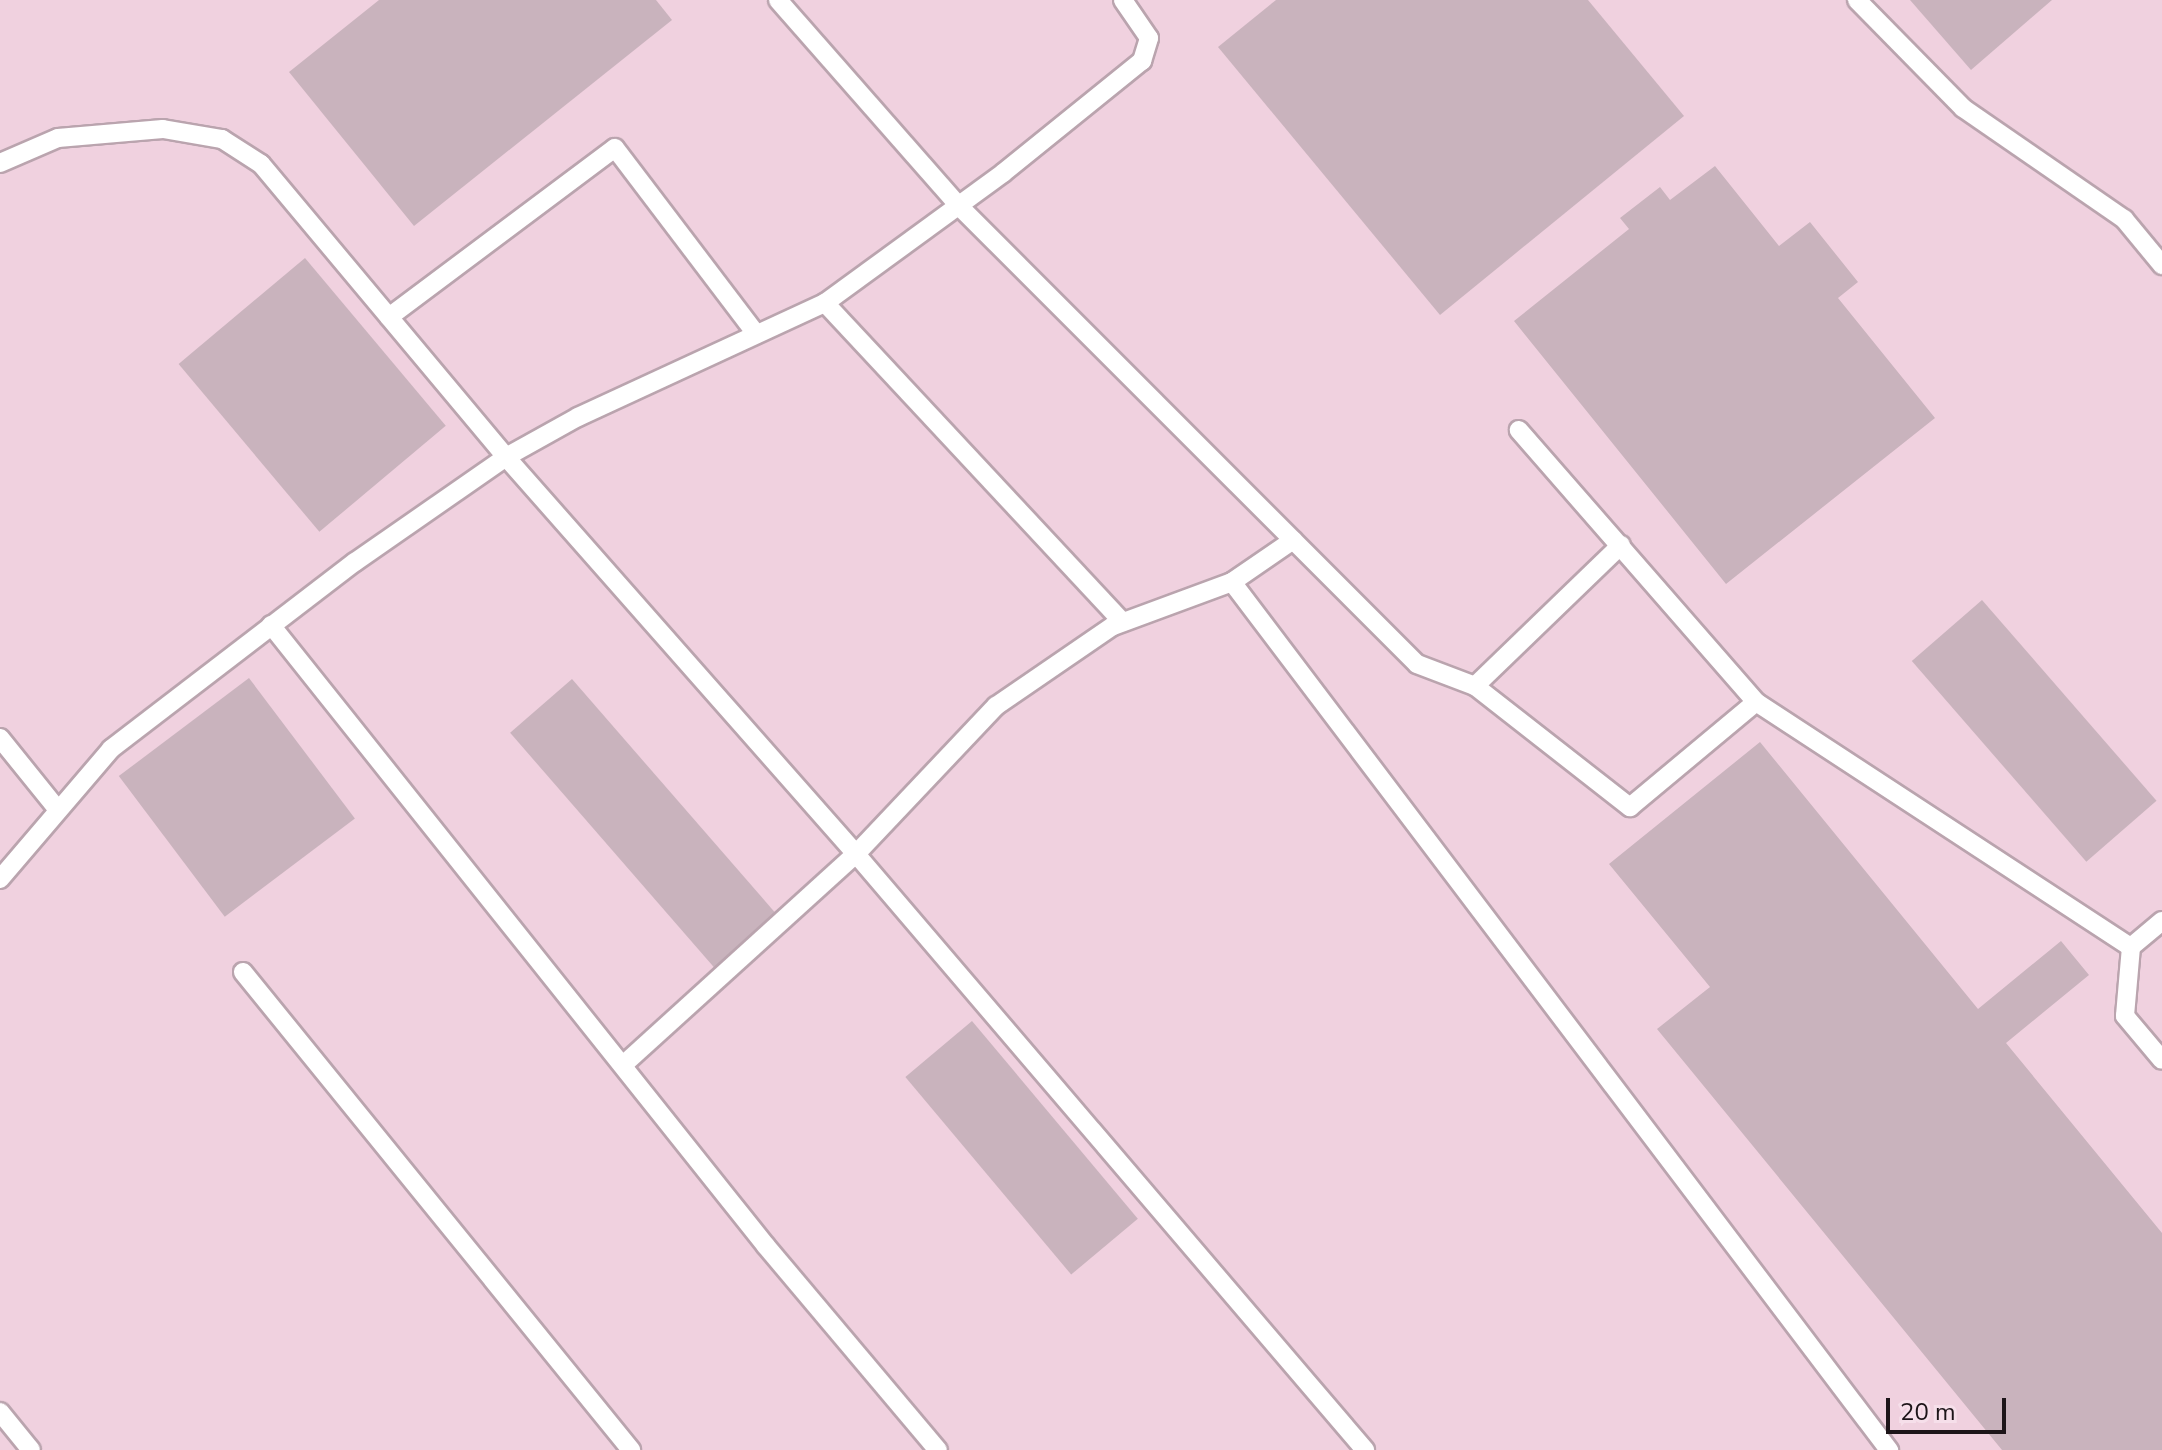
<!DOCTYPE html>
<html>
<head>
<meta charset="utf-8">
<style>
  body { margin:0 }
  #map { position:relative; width:2162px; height:1450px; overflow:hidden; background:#f6dfea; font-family:"Nunito Sans",sans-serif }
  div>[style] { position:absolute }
  .built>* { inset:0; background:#f0d1df; transform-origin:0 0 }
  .building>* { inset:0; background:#c9b3bd; transform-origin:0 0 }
  .roads { filter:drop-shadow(2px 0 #baa4ae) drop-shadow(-2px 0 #baa4ae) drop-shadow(0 2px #baa4ae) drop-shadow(0 -2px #baa4ae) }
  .lane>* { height:18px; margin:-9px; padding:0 9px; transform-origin:9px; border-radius:9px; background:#fff }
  span { translate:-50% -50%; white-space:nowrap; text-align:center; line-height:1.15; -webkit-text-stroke:6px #f6dfea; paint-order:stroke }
  .scale { position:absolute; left:1886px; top:1398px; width:120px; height:36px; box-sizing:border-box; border:4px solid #1d1519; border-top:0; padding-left:10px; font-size:24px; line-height:28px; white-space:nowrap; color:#1d1519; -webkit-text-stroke:6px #f6dfea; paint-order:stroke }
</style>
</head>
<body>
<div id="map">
  <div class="built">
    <i style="left:0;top:0;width:2162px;height:1450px"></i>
  </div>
  <div class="building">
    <i style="clip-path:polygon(379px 0,656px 0,672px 20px,414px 226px,289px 72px)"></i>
    <i style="clip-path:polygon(1276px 0,1588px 0,1684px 116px,1440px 315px,1218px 47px)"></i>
    <i style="clip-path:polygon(1910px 0,2052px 0,1971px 70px)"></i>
    <i style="clip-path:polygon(1715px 166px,1779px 246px,1810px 222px,1858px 282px,1838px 298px,1935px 418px,1726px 584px,1514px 321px,1629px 229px,1620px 218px,1660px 187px,1670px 200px)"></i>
    <i style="left:305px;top:258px;width:219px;height:165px;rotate:50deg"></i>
    <i style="left:1982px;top:600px;width:266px;height:93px;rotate:49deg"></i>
    <i style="left:249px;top:678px;width:176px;height:163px;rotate:53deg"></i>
    <i style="left:572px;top:679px;width:313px;height:82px;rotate:49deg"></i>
    <i style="clip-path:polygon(1760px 742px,1978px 1009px,2061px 941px,2089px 975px,2006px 1043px,2162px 1233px,2162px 1450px,2002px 1450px,1657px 1029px,1710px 987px,1609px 864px)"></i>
    <i style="left:972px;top:1021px;width:258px;height:87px;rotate:50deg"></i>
  </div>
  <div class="roads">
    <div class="lane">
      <i style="left:778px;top:0;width:271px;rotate:48.7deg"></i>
      <i style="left:957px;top:204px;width:475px;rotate:45deg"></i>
      <i style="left:1857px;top:0;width:151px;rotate:45.5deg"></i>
      <i style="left:1963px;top:108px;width:196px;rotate:34.6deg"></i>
      <i style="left:2124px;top:219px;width:60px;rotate:50.4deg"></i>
      <i style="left:0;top:163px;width:63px;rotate:-23.3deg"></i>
      <i style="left:58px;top:138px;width:105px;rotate:-4.9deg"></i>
      <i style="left:163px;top:129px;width:60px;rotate:9.6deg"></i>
      <i style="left:222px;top:139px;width:46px;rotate:32.7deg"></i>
      <i style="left:261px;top:164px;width:382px;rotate:50.1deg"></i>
      <i style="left:506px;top:457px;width:529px;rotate:48.6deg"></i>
      <i style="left:856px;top:854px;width:784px;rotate:49.5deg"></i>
      <i style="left:825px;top:303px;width:436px;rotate:47deg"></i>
      <i style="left:389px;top:317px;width:282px;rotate:-36.8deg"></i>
      <i style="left:615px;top:148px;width:233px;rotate:52.8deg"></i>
      <i style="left:1232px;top:582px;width:1089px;rotate:52.88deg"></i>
      <i style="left:271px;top:625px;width:794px;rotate:51.44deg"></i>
      <i style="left:766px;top:1246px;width:267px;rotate:49.9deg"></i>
      <i style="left:1475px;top:686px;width:203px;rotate:-44deg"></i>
      <i style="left:1756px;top:702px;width:448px;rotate:33.2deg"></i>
      <i style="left:0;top:738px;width:92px;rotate:51.1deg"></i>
      <i style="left:0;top:879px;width:171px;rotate:-49.5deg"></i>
      <i style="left:111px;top:749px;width:307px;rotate:-37.5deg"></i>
      <i style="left:355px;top:562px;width:184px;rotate:-34.8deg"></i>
      <i style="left:506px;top:457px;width:82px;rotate:-29.1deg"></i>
      <i style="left:578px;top:417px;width:272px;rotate:-24.8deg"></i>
      <i style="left:825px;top:303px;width:220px;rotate:-36.1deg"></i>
      <i style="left:1003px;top:173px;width:179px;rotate:-38.9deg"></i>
      <i style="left:1142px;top:61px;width:24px;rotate:-73deg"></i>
      <i style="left:1149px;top:38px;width:46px;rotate:-124.4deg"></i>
      <i style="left:2162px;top:921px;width:40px;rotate:140deg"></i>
      <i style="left:2131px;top:947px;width:69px;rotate:95deg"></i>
      <i style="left:2125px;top:1016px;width:57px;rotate:49.9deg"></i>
      <i style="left:243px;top:972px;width:616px;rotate:50.93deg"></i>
      <i style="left:623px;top:1065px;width:314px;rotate:-42.2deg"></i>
      <i style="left:856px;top:854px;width:204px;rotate:-46.6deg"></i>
      <i style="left:996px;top:706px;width:142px;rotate:-34.4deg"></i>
      <i style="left:1113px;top:626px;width:127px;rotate:-20.3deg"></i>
      <i style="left:1232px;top:582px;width:74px;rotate:-34.5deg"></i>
      <i style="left:1293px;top:540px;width:175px;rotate:45deg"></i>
      <i style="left:1417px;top:664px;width:62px;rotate:20.8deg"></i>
      <i style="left:1475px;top:686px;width:197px;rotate:38deg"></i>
      <i style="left:1630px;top:807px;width:164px;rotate:-39.8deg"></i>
      <i style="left:1756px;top:702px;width:361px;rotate:-131.1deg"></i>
      <i style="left:0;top:1412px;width:49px;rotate:50.8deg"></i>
    </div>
  </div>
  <div class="scale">20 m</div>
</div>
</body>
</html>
